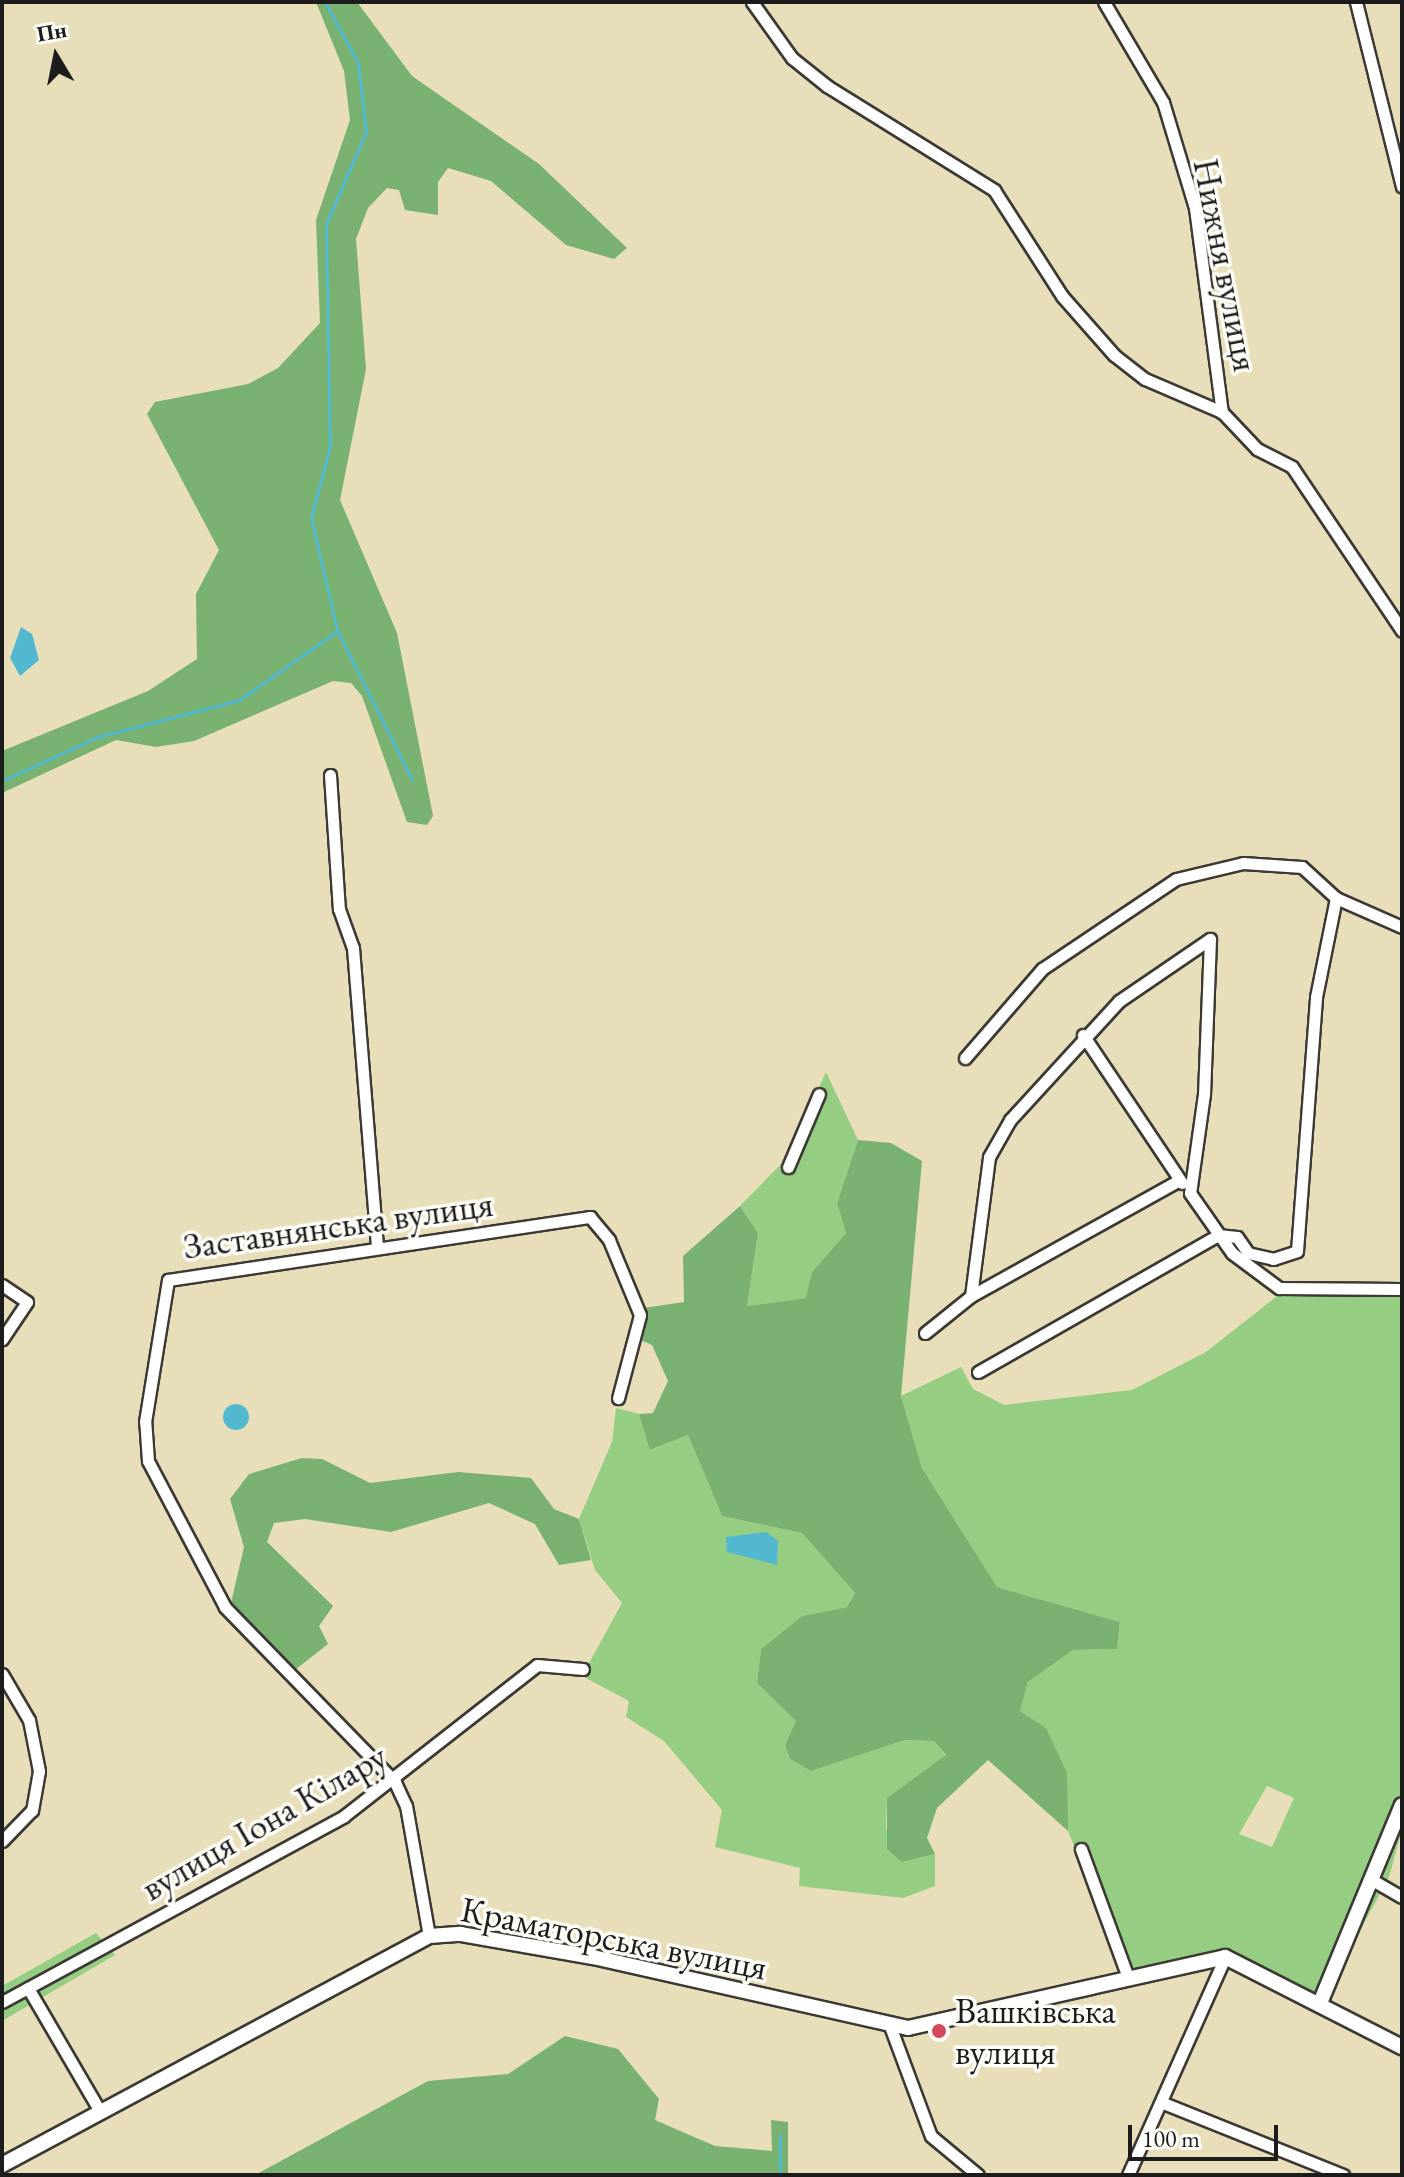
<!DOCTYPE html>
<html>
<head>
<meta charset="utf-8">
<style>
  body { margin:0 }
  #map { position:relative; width:1404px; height:2177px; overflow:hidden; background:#e8deb9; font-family:"EB Garamond",serif }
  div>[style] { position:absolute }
  .green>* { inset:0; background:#95ce82 }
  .forest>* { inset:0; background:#78b170 }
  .water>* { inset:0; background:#52b8d0 }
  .round { border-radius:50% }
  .stream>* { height:3px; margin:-1.5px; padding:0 1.5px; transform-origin:1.5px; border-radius:1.5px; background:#52b8d0 }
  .roads { filter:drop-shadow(2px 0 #3b3934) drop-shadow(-2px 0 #3b3934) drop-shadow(0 2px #3b3934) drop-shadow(0 -2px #3b3934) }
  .minor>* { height:11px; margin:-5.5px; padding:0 5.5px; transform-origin:5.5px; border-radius:5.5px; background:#fff }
  .tertiary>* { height:14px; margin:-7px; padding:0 7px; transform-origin:7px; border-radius:7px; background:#fff }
  .dots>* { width:22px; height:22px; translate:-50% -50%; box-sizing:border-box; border:4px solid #fdfcf7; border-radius:50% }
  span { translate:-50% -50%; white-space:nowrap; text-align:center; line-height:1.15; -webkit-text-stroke:7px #fdfcf7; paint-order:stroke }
  .street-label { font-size:36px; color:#1c1c1c }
  .poi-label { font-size:36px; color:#1c1c1c }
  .left { translate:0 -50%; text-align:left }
  .frame { position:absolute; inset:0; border:4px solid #1c1c1c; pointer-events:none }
  .north { position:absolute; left:16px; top:16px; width:80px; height:80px; -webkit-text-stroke:6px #fdfcf7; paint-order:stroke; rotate:350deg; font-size:22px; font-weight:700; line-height:32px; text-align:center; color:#1c1c1c }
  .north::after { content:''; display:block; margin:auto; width:28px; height:36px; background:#1c1c1c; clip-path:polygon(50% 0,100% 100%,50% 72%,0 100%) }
  .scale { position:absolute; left:1128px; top:2125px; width:150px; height:36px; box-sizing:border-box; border:4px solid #1c1c1c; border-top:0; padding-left:10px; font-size:24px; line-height:28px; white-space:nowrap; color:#1c1c1c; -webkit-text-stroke:6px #fdfcf7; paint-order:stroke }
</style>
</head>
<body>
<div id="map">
  <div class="green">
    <i style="clip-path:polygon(826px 1072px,858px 1140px,837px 1203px,846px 1233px,812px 1272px,807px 1298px,747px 1306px,758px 1233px,740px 1206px,786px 1159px)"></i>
    <i style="clip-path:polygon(evenodd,1402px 1290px,1402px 1830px,1389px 1877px,1321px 2003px,1235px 1961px,1126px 1977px,1068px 1831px,1046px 1728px,1020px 1711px,1028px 1682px,1073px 1650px,1117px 1649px,1120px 1622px,997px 1587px,922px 1468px,901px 1396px,961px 1367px,973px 1389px,1004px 1405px,1132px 1390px,1206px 1352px,1277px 1296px,1402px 1290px,1267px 1786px,1294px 1798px,1272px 1847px,1239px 1834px,1267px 1786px)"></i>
    <i style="clip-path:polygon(616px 1408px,639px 1414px,651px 1450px,688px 1435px,722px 1516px,802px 1533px,855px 1593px,847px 1607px,802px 1616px,761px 1649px,757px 1683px,797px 1721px,785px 1745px,790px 1759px,811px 1771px,905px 1740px,934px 1741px,946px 1756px,887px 1798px,886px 1828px,902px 1862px,935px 1854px,935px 1886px,903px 1898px,799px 1886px,800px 1868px,715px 1847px,722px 1810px,664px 1741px,626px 1717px,629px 1701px,582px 1676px,622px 1603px,595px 1570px,579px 1519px,612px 1442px)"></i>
    <i style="clip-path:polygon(96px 1933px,115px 1955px,2px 2021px,2px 1986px)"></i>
  </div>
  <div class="forest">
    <i style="clip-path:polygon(316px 2px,357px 2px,412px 76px,539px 164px,627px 248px,614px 259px,566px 245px,491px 181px,448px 168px,438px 182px,438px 215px,405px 210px,399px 190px,387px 188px,368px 208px,356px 239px,366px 369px,340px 500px,397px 633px,433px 816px,427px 825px,407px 822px,362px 696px,351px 683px,333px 681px,194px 741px,156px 747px,116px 740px,2px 793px,2px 751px,148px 691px,197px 659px,196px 594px,219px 550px,147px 414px,155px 402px,248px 384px,278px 368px,320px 323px,316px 220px,350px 120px,344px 71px)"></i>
    <i style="clip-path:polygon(858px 1140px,891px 1143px,922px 1161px,901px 1396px,922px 1468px,997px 1587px,1120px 1622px,1117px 1649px,1073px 1650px,1028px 1682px,1020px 1711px,1046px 1728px,1067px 1773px,1068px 1831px,988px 1760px,937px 1808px,927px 1838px,935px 1854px,902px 1862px,887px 1849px,887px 1798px,946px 1755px,934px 1741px,905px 1740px,811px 1771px,790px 1759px,785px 1745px,796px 1721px,757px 1683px,761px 1649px,802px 1616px,847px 1607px,855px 1593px,802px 1533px,722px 1516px,688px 1435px,650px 1450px,639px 1414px,653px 1413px,668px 1381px,652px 1345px,631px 1336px,637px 1309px,684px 1302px,683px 1256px,740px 1206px,758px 1233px,747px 1306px,806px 1298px,812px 1272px,846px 1233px,837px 1203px)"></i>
    <i style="clip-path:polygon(302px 1458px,322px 1459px,370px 1483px,458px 1472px,531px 1478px,554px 1509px,579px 1519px,591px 1560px,559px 1565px,535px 1524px,489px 1503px,391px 1532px,305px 1519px,274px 1523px,267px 1542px,333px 1606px,319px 1626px,328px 1644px,291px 1673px,230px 1607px,244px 1547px,230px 1499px,249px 1474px)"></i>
    <i style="clip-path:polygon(565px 2036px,618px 2049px,659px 2099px,655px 2120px,715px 2146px,772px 2151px,771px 2120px,788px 2122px,788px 2175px,255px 2175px,428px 2081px,508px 2074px)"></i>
  </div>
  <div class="water">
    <i style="clip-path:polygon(21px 627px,32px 634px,39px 660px,20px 676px,10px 658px)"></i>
    <i class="round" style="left:223px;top:1404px;width:26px;height:26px"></i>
    <i style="clip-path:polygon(766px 1532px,778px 1541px,777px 1565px,727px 1552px,726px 1537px)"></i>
  </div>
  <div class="stream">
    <i style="left:325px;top:2px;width:69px;rotate:61.6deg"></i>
    <i style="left:358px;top:63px;width:69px;rotate:83.4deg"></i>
    <i style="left:366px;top:132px;width:100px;rotate:113.5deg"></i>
    <i style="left:326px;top:224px;width:222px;rotate:89deg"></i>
    <i style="left:330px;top:446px;width:74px;rotate:104.8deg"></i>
    <i style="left:311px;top:518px;width:115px;rotate:76.9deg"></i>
    <i style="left:337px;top:630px;width:168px;rotate:63.4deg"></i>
    <i style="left:2px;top:781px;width:105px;rotate:-24.9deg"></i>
    <i style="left:97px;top:737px;width:147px;rotate:-14.6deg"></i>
    <i style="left:239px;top:700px;width:120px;rotate:-35.1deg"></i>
    <i style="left:780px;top:2135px;width:40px;rotate:90deg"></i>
  </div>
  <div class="roads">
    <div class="minor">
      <i style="left:752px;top:2px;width:69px;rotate:54.5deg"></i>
      <i style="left:792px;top:58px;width:45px;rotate:38.7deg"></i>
      <i style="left:827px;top:86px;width:197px;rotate:31.9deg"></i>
      <i style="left:994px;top:190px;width:126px;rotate:57.3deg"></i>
      <i style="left:1062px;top:296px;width:79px;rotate:48.6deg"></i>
      <i style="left:1114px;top:355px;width:39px;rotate:38deg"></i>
      <i style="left:1145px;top:379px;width:84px;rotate:23.2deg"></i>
      <i style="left:1222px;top:412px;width:51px;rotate:46.6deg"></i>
      <i style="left:1257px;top:449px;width:39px;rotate:27deg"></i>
      <i style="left:1292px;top:467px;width:197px;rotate:56.1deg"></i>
      <i style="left:1104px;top:2px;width:116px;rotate:59.5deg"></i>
      <i style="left:1163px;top:102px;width:111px;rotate:73.2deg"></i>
      <i style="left:1195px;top:208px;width:206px;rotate:82.5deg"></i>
      <i style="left:1356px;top:2px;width:190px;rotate:76deg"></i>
      <i style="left:330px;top:775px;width:134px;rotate:86.2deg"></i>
      <i style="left:339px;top:909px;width:41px;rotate:70.3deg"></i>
      <i style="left:353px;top:948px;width:298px;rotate:85.4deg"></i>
      <i style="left:1210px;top:939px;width:155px;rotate:92.2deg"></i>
      <i style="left:1204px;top:1094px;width:100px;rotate:98deg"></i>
      <i style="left:1190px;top:1193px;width:73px;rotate:55deg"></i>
      <i style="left:1232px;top:1253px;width:59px;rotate:36.7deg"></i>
      <i style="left:1279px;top:1288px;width:123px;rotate:0.5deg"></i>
      <i style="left:1083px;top:1035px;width:178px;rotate:56.2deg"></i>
      <i style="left:965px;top:1058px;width:118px;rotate:-49.1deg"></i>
      <i style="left:1042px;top:969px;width:161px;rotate:-33.9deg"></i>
      <i style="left:1176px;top:879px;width:69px;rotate:-13.4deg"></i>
      <i style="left:1243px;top:863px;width:59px;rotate:3.9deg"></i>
      <i style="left:1302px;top:867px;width:46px;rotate:42.4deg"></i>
      <i style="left:1336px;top:898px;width:72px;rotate:23.7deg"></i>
      <i style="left:788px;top:1167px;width:79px;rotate:-67deg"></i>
      <i style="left:2px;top:1285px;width:30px;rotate:34deg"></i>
      <i style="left:27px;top:1302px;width:45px;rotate:124deg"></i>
      <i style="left:971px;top:1296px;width:238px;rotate:-29.1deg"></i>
      <i style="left:925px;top:1333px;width:59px;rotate:-38.8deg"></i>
      <i style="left:971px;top:1296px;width:140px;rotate:-82.6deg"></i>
      <i style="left:989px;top:1157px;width:43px;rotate:-60.4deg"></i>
      <i style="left:1010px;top:1120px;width:161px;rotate:-47.5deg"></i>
      <i style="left:1119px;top:1001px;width:110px;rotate:-34.3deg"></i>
      <i style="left:978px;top:1372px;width:276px;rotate:-29.7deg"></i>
      <i style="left:1218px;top:1235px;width:19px;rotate:6deg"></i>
      <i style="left:1237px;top:1237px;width:19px;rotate:55deg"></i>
      <i style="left:1248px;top:1253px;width:26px;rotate:13deg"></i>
      <i style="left:1273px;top:1259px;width:25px;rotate:-18deg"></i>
      <i style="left:1297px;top:1251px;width:255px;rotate:-85.7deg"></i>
      <i style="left:1316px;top:997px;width:101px;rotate:-78.6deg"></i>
      <i style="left:2px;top:1674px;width:53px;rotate:59.6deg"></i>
      <i style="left:29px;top:1720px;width:52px;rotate:78.9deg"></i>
      <i style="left:39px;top:1771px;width:40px;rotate:100deg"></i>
      <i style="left:32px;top:1810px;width:43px;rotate:134.1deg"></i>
      <i style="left:1081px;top:1849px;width:134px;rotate:69.9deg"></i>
      <i style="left:1374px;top:1881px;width:32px;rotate:30deg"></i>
      <i style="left:429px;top:1936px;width:132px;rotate:-100deg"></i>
      <i style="left:406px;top:1806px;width:26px;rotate:-115deg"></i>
      <i style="left:395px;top:1782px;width:244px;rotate:-134.2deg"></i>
      <i style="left:225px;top:1607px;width:165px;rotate:-117.8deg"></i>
      <i style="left:148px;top:1461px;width:39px;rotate:-94deg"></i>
      <i style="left:145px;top:1422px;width:144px;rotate:-80.8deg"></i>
      <i style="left:168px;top:1280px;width:427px;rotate:-8.5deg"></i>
      <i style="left:590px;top:1217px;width:30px;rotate:50deg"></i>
      <i style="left:609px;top:1240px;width:81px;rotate:67.5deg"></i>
      <i style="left:640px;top:1315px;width:86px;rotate:104.8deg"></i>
      <i style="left:28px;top:1988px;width:143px;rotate:59.7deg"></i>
      <i style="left:2px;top:2002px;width:389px;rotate:-28.5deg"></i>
      <i style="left:344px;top:1816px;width:245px;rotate:-38deg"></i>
      <i style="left:537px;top:1665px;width:46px;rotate:5deg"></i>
      <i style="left:890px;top:2026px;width:117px;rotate:69.6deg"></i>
      <i style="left:931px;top:2136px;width:61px;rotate:39.7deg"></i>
      <i style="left:1163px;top:2103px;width:194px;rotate:21.8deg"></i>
      <i style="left:1128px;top:2175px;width:239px;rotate:-66deg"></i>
    </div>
    <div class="tertiary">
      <i style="left:1320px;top:2003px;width:214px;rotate:-67.5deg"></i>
      <i style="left:2px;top:2165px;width:485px;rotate:-28.2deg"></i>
      <i style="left:429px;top:1936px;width:32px;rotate:-4deg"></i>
      <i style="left:461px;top:1934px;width:134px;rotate:9.9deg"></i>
      <i style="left:593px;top:1957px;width:323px;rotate:12.7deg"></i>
      <i style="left:908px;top:2028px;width:325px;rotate:-12.6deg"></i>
      <i style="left:1225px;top:1957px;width:199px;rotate:27deg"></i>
    </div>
  </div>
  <div class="dots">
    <i style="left:939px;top:2031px;background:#d1495b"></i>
  </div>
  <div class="street-label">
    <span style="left:1226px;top:265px;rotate:79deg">Нижня вулиця</span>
    <span style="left:338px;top:1225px;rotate:-8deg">Заставнянська вулиця</span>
    <span style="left:264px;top:1822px;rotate:-30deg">вулиця Іона Кілару</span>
    <span style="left:614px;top:1938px;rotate:11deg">Краматорська вулиця</span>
  </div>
  <div class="poi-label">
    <span class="left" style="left:955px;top:2031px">Вашківська<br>вулиця</span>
  </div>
  <div class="frame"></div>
  <div class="north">Пн</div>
  <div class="scale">100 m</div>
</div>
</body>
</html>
